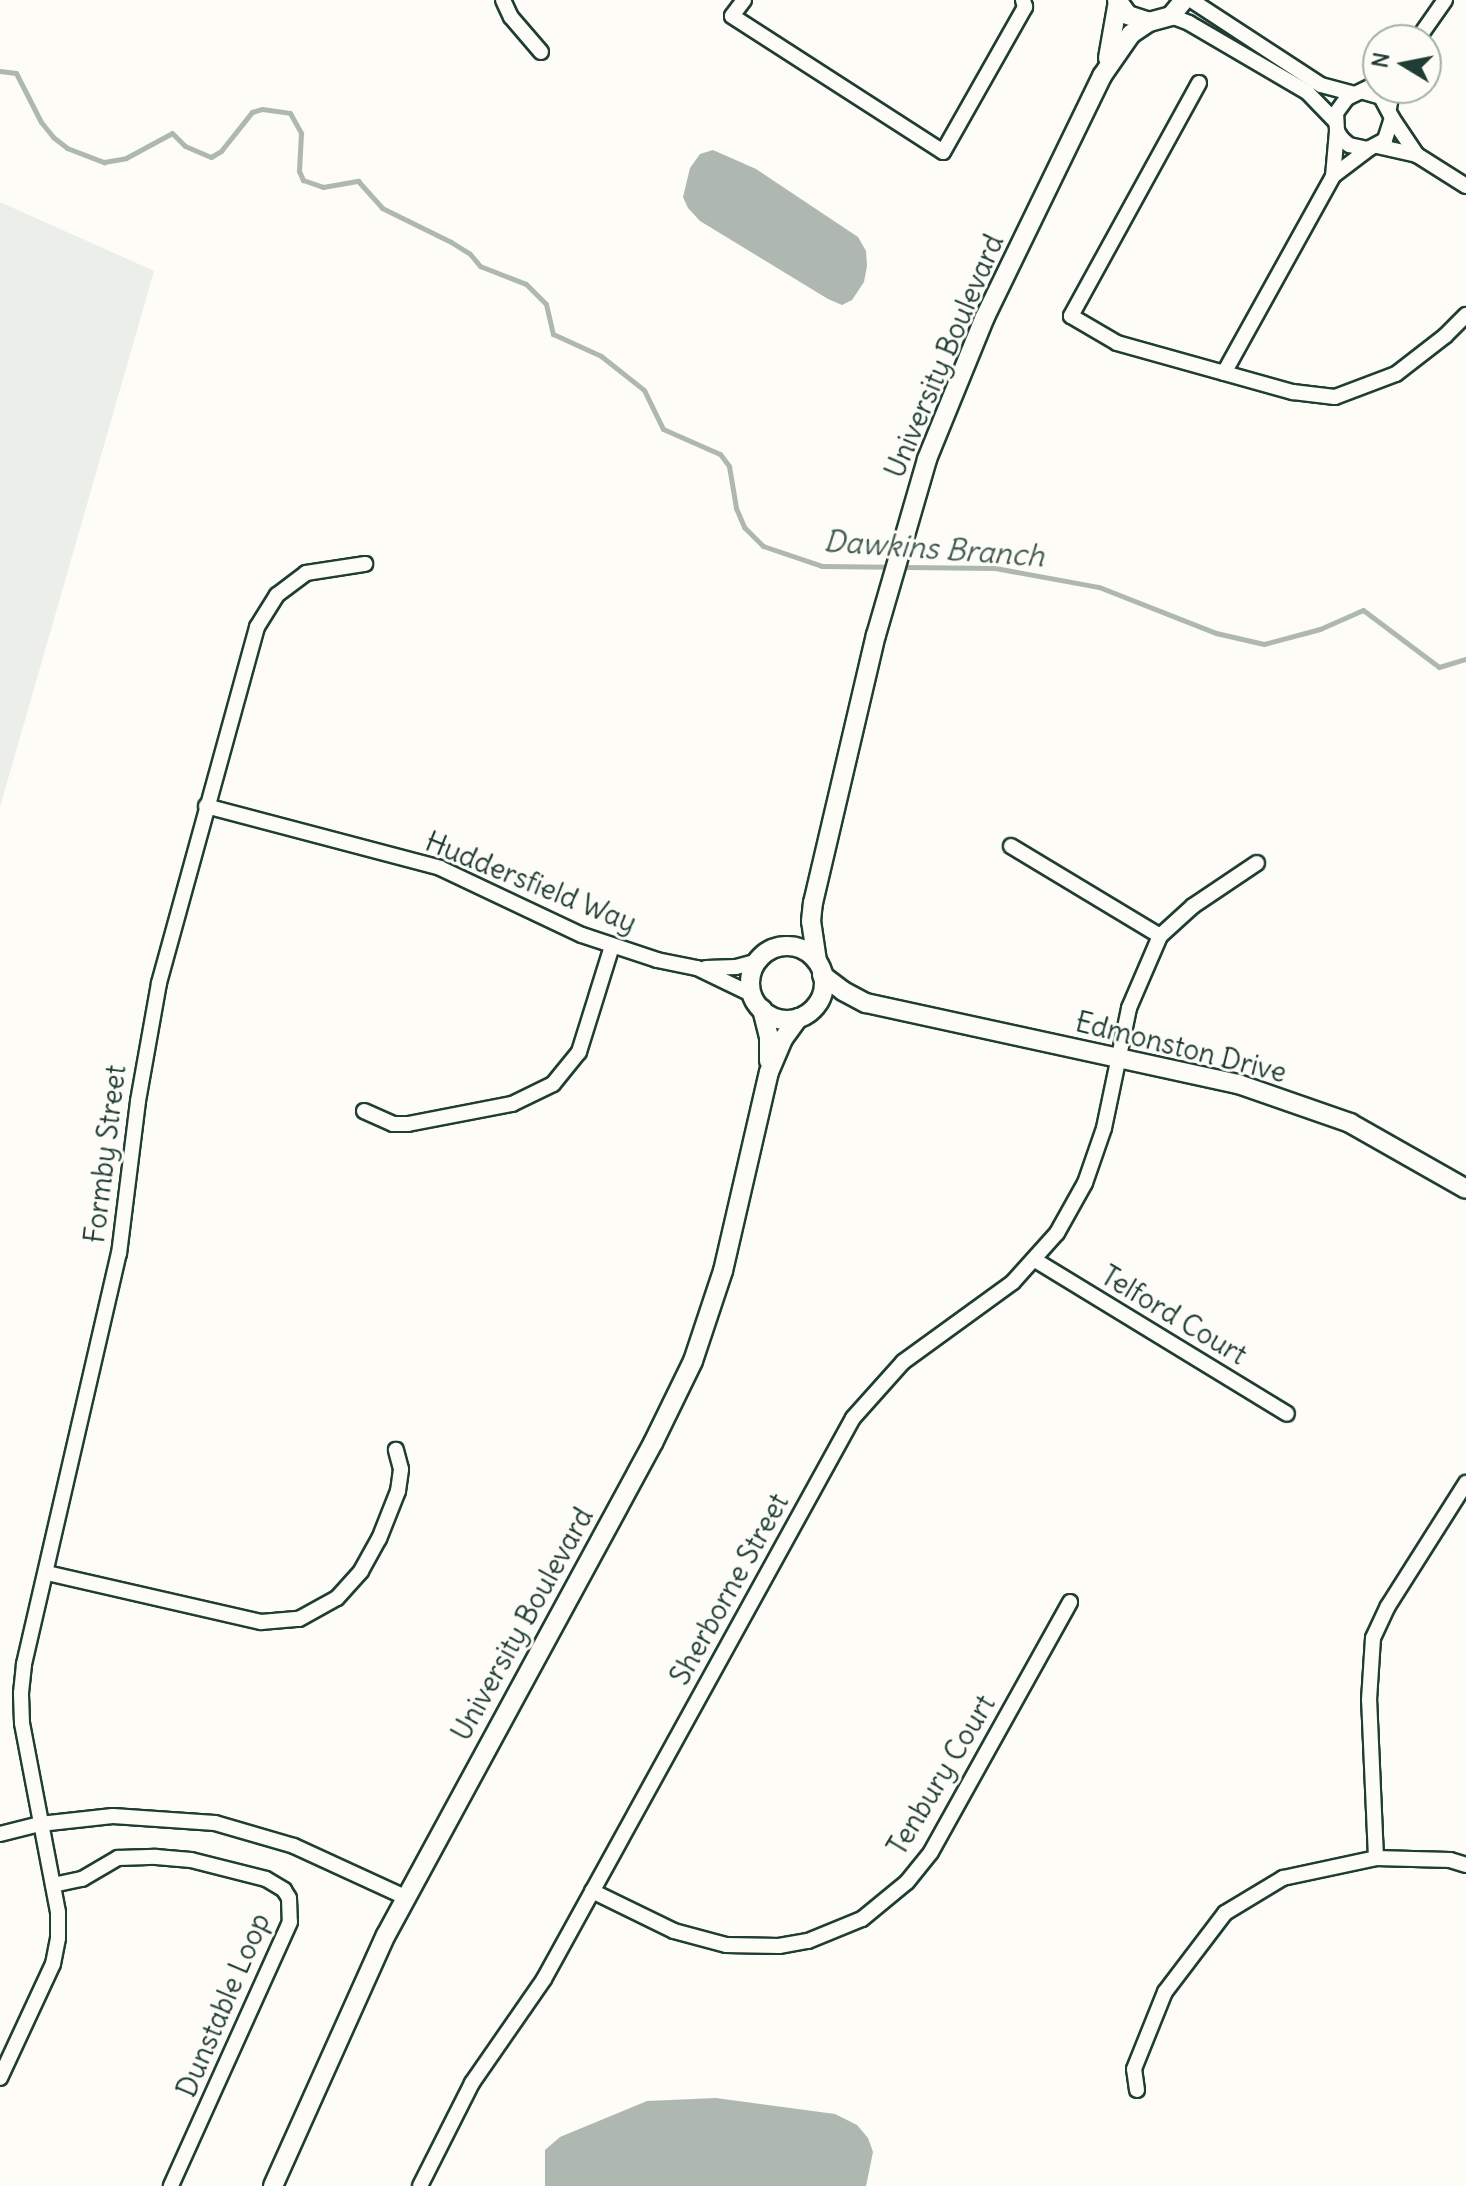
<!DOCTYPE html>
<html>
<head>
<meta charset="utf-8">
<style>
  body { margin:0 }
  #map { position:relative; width:1466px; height:2186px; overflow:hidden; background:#fdfcf7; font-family:Delius,sans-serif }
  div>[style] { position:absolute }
  .built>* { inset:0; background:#eceee9 }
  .water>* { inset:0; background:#aeb8b1 }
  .stream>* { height:5px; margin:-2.5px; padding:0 2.5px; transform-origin:2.5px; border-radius:2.5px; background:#aeb8b1 }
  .roads { filter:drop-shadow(2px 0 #1f3d34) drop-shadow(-2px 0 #1f3d34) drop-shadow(0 2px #1f3d34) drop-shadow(0 -2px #1f3d34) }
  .minor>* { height:14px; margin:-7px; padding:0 7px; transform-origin:7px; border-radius:7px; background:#fdfcf7 }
  .tertiary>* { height:18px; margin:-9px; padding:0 9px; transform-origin:9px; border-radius:9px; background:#fdfcf7 }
  .tertiary>.ring { margin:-9px; padding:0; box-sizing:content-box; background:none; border:18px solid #fdfcf7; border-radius:50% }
  span { translate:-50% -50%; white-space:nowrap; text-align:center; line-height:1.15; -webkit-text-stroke:6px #fdfcf7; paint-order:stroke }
  .street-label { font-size:28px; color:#1f3d34 }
  .water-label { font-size:30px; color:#435c53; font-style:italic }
  .north { position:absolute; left:1362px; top:24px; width:80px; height:80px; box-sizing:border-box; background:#fdfcf7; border:2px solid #a4b0a9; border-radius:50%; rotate:280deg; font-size:22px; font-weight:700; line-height:32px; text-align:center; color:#1f3d34 }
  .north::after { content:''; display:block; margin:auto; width:28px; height:36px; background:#1f3d34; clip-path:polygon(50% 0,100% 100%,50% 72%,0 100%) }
</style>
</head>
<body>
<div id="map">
  <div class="built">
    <i style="clip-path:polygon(0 202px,154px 271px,0 807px)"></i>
  </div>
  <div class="water">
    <i style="clip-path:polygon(713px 150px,756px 169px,858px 237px,866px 251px,867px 266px,864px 282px,852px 300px,842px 305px,828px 299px,700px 221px,688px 208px,683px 197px,690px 168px,700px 154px)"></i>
    <i style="clip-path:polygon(716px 2098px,835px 2114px,857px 2125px,868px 2138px,873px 2152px,866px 2186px,545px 2186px,545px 2150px,560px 2137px,647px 2101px)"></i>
  </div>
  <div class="stream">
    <i style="left:0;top:71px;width:16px;rotate:7deg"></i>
    <i style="left:16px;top:73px;width:55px;rotate:63deg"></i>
    <i style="left:41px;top:122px;width:19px;rotate:51deg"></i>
    <i style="left:53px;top:137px;width:18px;rotate:38deg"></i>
    <i style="left:67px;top:148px;width:40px;rotate:21deg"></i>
    <i style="left:104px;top:162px;width:22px;rotate:-10deg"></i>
    <i style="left:126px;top:158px;width:52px;rotate:-28.5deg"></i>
    <i style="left:172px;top:133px;width:18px;rotate:45deg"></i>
    <i style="left:185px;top:146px;width:28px;rotate:23deg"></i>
    <i style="left:211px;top:157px;width:12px;rotate:-31deg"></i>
    <i style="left:221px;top:151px;width:50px;rotate:-51.5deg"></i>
    <i style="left:252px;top:112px;width:10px;rotate:-17deg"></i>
    <i style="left:262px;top:109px;width:28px;rotate:8deg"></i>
    <i style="left:290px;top:113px;width:23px;rotate:61deg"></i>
    <i style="left:301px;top:133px;width:38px;rotate:93deg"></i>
    <i style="left:299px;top:171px;width:10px;rotate:66deg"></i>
    <i style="left:303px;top:180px;width:21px;rotate:19deg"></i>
    <i style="left:323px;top:187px;width:36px;rotate:-10deg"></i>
    <i style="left:358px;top:181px;width:36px;rotate:48deg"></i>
    <i style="left:382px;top:208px;width:77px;rotate:26.2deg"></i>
    <i style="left:451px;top:242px;width:22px;rotate:32deg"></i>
    <i style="left:470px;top:254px;width:16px;rotate:50deg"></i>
    <i style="left:480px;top:266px;width:49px;rotate:21.4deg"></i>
    <i style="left:526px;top:284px;width:28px;rotate:45deg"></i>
    <i style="left:546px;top:304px;width:31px;rotate:77deg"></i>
    <i style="left:553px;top:334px;width:53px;rotate:24.6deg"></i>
    <i style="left:601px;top:356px;width:55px;rotate:38.3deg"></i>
    <i style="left:644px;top:390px;width:43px;rotate:64deg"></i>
    <i style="left:663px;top:429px;width:62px;rotate:23.7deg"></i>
    <i style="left:720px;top:454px;width:15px;rotate:53deg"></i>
    <i style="left:729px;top:466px;width:43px;rotate:80.5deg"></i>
    <i style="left:736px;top:508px;width:21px;rotate:67deg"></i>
    <i style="left:744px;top:527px;width:27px;rotate:45deg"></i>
    <i style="left:763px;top:546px;width:62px;rotate:18.7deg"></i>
    <i style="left:822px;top:566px;width:173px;rotate:0.7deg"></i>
    <i style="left:995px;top:568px;width:106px;rotate:10.4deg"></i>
    <i style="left:1099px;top:587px;width:126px;rotate:21.5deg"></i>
    <i style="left:1216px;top:633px;width:49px;rotate:12.9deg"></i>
    <i style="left:1264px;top:644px;width:58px;rotate:-15deg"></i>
    <i style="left:1320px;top:629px;width:47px;rotate:-23.8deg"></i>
    <i style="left:1363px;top:610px;width:95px;rotate:36.9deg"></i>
    <i style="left:1439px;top:667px;width:28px;rotate:-17deg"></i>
  </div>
  <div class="roads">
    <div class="minor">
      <i style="left:503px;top:0;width:19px;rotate:65deg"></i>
      <i style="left:511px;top:17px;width:46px;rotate:49.4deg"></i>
      <i style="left:744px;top:0;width:20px;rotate:127deg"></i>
      <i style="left:732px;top:16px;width:251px;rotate:32.8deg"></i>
      <i style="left:943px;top:152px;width:167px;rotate:-60.5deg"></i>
      <i style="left:1025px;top:7px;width:7px;rotate:-106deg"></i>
      <i style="left:1191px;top:0;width:155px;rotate:33.2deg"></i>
      <i style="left:1321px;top:85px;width:35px;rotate:15deg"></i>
      <i style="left:1171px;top:16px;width:19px;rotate:21deg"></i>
      <i style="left:1189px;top:23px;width:137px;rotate:30.3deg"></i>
      <i style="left:1307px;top:92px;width:42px;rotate:46deg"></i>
      <i style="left:1417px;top:40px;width:49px;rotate:-55deg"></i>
      <i style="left:1199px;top:83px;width:266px;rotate:118.8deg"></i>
      <i style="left:1071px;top:316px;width:53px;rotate:30.4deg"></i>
      <i style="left:1117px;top:343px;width:183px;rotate:15.6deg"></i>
      <i style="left:1293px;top:392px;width:42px;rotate:6.8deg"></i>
      <i style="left:1335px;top:397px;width:65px;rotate:-20.7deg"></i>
      <i style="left:1396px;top:374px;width:62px;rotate:-37.8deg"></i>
      <i style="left:1445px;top:336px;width:30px;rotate:-45deg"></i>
      <i style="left:1364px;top:92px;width:18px;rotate:16deg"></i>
      <i style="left:1381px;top:97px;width:24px;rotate:62deg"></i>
      <i style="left:1392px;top:118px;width:23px;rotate:108deg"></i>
      <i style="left:1385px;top:140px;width:19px;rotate:152deg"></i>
      <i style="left:1368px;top:149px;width:19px;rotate:-168deg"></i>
      <i style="left:1349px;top:145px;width:9px;rotate:-139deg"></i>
      <i style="left:1342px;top:139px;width:9px;rotate:-122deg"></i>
      <i style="left:1337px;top:131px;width:18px;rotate:-93deg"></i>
      <i style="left:1336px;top:113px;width:19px;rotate:-54deg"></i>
      <i style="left:1347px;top:98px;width:34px;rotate:-26deg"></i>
      <i style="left:1389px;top:108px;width:20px;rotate:-79deg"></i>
      <i style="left:1392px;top:118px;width:45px;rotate:56deg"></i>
      <i style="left:1377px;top:146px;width:41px;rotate:12.7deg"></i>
      <i style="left:1417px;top:155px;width:58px;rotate:32.3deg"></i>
      <i style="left:1333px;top:176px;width:46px;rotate:-37.1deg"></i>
      <i style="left:1224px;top:373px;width:225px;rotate:-61deg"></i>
      <i style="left:1333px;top:176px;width:45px;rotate:-84.9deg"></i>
      <i style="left:206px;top:806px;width:242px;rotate:14.8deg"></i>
      <i style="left:440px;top:868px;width:157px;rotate:25.3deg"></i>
      <i style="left:582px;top:935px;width:79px;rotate:18.4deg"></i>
      <i style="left:657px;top:960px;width:41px;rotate:11.3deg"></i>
      <i style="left:697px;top:968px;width:62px;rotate:25.7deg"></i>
      <i style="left:1011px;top:846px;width:174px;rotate:31.1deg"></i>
      <i style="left:706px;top:968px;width:30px;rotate:-2deg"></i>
      <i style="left:736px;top:967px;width:23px;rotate:-15deg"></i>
      <i style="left:364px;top:1111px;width:32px;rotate:24deg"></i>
      <i style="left:393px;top:1124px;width:15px"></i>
      <i style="left:408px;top:1124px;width:106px;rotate:-10.9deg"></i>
      <i style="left:512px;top:1104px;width:46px;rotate:-26deg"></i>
      <i style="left:553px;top:1084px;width:41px;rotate:-50.9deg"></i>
      <i style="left:579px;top:1052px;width:111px;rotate:-72.7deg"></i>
      <i style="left:1035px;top:1260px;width:295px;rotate:31.4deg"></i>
      <i style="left:47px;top:1573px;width:220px;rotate:12.9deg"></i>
      <i style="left:261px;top:1622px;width:38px;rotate:-5deg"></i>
      <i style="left:299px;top:1619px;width:43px;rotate:-28.9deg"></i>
      <i style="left:337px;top:1598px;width:36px;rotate:-48deg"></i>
      <i style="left:361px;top:1571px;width:37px;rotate:-61deg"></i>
      <i style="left:379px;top:1539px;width:52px;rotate:-68.4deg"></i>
      <i style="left:398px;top:1491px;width:22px;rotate:-82deg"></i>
      <i style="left:401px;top:1469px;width:20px;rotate:-105deg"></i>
      <i style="left:0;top:1834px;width:41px;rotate:-14deg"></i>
      <i style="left:40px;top:1824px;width:73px;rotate:-6.3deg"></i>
      <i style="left:113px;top:1816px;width:102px;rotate:3.9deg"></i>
      <i style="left:215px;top:1823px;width:82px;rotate:16.2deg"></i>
      <i style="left:294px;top:1846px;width:122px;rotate:24.7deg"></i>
      <i style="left:1376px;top:1858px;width:158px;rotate:-92.5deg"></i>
      <i style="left:1369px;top:1700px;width:62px;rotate:-86.3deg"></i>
      <i style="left:1373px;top:1638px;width:35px;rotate:-65deg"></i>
      <i style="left:1388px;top:1606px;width:146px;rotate:-57.6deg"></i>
      <i style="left:53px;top:1885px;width:30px;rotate:-12deg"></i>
      <i style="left:82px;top:1879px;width:42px;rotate:-30.3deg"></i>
      <i style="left:118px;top:1858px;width:38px;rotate:-2deg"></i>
      <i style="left:156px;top:1857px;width:35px;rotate:5deg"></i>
      <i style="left:191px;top:1860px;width:77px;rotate:14.2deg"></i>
      <i style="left:266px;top:1879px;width:21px;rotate:31deg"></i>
      <i style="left:284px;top:1890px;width:9px;rotate:58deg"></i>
      <i style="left:289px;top:1898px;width:24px;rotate:88deg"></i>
      <i style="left:290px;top:1922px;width:290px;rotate:114.3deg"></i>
      <i style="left:592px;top:1891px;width:91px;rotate:26deg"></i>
      <i style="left:674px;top:1931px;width:54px;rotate:15.1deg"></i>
      <i style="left:726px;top:1945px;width:53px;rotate:1.1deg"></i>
      <i style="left:779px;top:1946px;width:29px;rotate:-10deg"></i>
      <i style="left:808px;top:1941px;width:58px;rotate:-22.2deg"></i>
      <i style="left:862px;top:1919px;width:58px;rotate:-39.4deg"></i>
      <i style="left:907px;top:1882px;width:38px;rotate:-51deg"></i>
      <i style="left:931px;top:1852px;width:286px;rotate:-60.9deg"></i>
      <i style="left:0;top:2078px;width:126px;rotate:-65.1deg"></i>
      <i style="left:53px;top:1964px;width:26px;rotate:-79deg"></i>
      <i style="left:58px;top:1938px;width:26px;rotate:-90deg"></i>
      <i style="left:58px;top:1912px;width:192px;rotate:-100.8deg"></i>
      <i style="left:22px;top:1723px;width:30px;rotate:-92deg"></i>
      <i style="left:21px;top:1693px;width:29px;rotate:-84deg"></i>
      <i style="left:24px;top:1664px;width:421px;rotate:-77deg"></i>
      <i style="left:119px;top:1254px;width:154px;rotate:-82.9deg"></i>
      <i style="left:138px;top:1101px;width:120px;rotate:-79.9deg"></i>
      <i style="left:159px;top:983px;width:369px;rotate:-74.6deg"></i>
      <i style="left:257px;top:627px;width:38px;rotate:-58deg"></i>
      <i style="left:277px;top:595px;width:36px;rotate:-37deg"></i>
      <i style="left:306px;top:573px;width:60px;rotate:-8.7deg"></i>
      <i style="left:1137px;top:2090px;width:21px;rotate:-98deg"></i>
      <i style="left:1134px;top:2069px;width:83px;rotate:-68.1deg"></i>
      <i style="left:1165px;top:1992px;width:99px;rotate:-52.8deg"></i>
      <i style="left:1225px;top:1913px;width:68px;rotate:-31.1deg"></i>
      <i style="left:1283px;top:1878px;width:95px;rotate:-12.1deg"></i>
      <i style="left:1376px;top:1858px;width:74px;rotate:1.5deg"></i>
      <i style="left:1450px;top:1860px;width:17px;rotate:17deg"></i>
      <i style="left:420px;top:2186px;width:115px;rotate:-63.2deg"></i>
      <i style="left:472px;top:2083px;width:126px;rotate:-55.3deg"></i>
      <i style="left:544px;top:1979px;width:640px;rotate:-61.15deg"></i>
      <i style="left:853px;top:1418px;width:75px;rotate:-48.2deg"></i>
      <i style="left:903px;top:1362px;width:136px;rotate:-36deg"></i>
      <i style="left:1013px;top:1282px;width:66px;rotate:-48.1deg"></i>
      <i style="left:1057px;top:1233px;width:57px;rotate:-60.8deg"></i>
      <i style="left:1085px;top:1183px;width:58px;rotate:-70.9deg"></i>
      <i style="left:1104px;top:1128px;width:123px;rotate:-78.2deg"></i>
      <i style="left:1129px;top:1008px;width:78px;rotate:-66.7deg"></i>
      <i style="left:1160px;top:936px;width:45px;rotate:-42.3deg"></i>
      <i style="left:1193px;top:906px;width:77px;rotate:-33.9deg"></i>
    </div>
    <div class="tertiary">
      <i style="left:1117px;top:0;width:19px;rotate:54deg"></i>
      <i style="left:1128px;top:15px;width:22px;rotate:18deg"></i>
      <i style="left:1149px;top:22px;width:23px;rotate:-15deg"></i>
      <i style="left:1171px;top:16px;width:21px;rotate:-51deg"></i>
      <i style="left:1108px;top:58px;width:58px;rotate:-80deg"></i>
      <i class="ring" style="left:750px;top:946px;width:56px;height:56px"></i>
      <i style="left:817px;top:961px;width:40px;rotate:-98.5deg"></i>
      <i style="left:811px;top:921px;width:18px;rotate:-84deg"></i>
      <i style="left:813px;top:903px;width:275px;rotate:-76.8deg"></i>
      <i style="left:876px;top:635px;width:183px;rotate:-73.8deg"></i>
      <i style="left:927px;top:459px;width:153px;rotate:-67.8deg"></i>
      <i style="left:985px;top:317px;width:268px;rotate:-64.1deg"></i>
      <i style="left:1102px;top:76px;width:51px;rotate:-55.4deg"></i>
      <i style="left:1131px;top:34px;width:22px;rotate:-34deg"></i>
      <i style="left:822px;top:975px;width:26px;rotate:37deg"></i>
      <i style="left:843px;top:991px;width:26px;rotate:28deg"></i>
      <i style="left:866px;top:1003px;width:381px;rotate:12.3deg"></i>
      <i style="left:1238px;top:1084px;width:119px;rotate:19.2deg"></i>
      <i style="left:1350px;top:1123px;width:133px;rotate:29.6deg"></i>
      <i style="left:762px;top:1009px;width:30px;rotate:76deg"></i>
      <i style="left:769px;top:1038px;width:23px;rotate:90deg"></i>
      <i style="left:273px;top:2186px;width:275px;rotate:-65.8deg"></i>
      <i style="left:386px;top:1935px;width:560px;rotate:-61.51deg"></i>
      <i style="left:653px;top:1443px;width:91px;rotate:-64deg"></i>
      <i style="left:693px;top:1361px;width:95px;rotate:-71.6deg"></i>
      <i style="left:723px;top:1271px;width:204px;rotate:-77deg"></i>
      <i style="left:769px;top:1072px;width:36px;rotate:-67deg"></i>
      <i style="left:783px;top:1039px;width:26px;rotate:-54deg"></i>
    </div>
  </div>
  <div class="street-label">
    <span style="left:944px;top:356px;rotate:-67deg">University Boulevard</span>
    <span style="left:531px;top:882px;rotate:22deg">Huddersfield Way</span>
    <span style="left:1181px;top:1047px;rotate:14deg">Edmonston Drive</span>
    <span style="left:105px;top:1154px;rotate:-83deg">Formby Street</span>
    <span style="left:1174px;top:1315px;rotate:31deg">Telford Court</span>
    <span style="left:729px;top:1589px;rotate:-61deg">Sherborne Street</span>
    <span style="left:522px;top:1624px;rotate:-61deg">University Boulevard</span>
    <span style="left:941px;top:1775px;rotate:-59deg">Tenbury Court</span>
    <span style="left:223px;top:2005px;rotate:-67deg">Dunstable Loop</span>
  </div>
  <div class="water-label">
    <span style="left:934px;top:548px;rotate:4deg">Dawkins Branch</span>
  </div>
  <div class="north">N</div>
</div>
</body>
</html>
